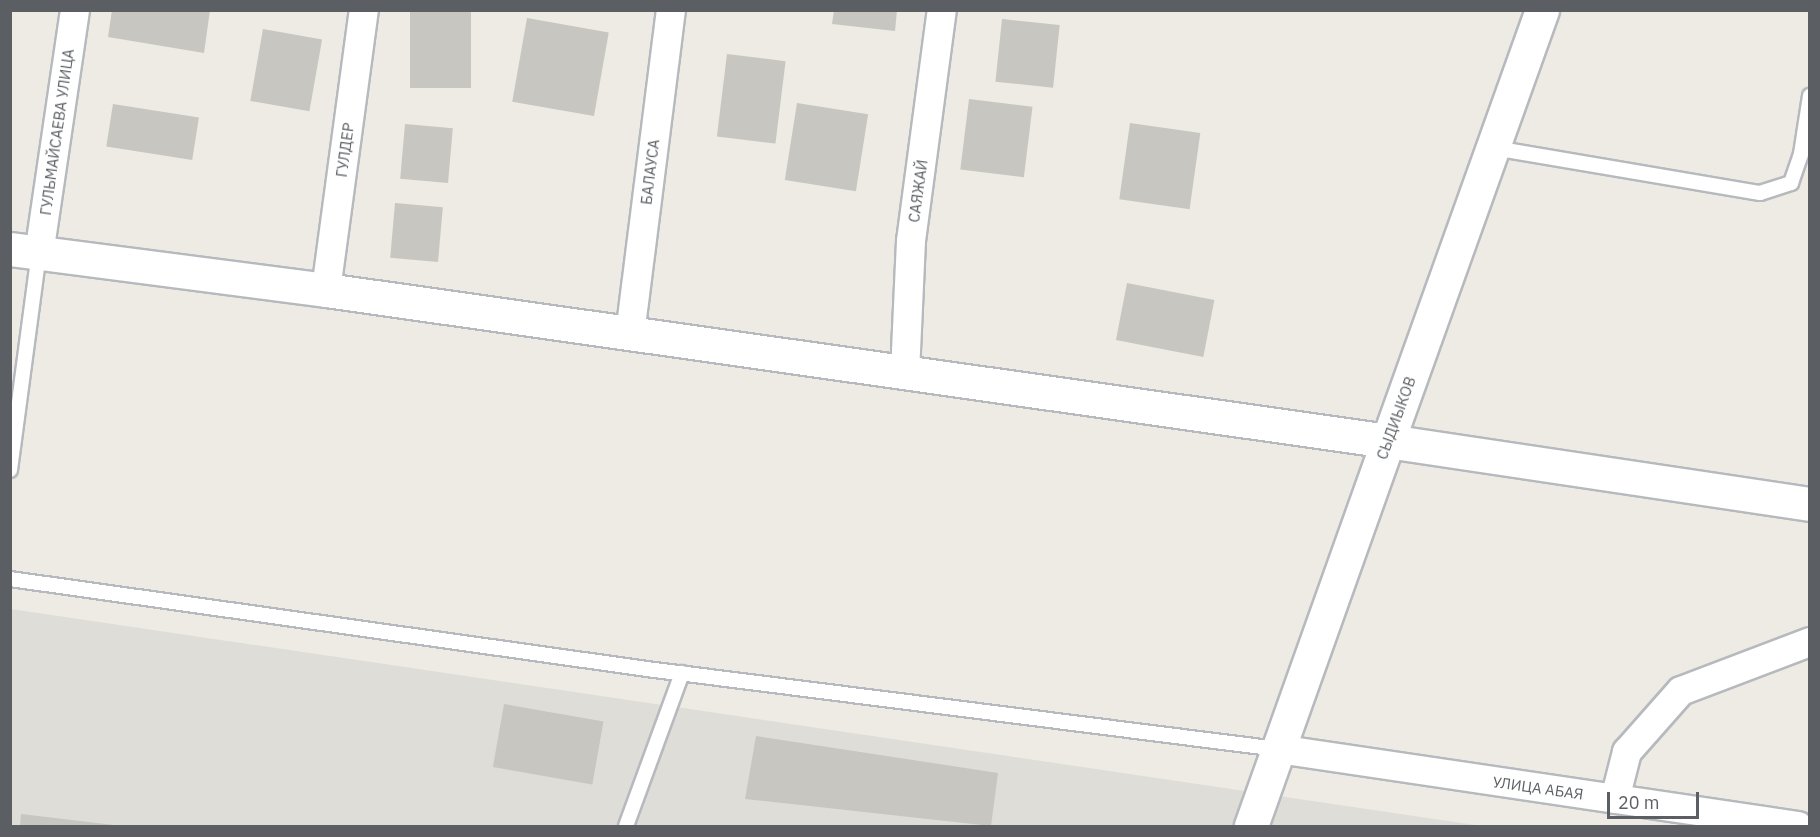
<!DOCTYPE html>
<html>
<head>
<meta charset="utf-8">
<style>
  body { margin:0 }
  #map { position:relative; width:1820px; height:837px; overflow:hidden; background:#edebe3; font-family:"IBM Plex Sans",sans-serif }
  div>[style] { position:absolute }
  .industrial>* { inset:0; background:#dfddd8 }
  .building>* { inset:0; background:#c8c6c0; transform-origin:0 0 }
  .roads { filter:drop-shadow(2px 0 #b6b9bd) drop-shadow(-2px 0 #b6b9bd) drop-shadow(0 2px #b6b9bd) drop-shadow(0 -2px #b6b9bd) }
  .service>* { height:14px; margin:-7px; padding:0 7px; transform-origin:7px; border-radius:7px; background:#fff }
  .minor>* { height:28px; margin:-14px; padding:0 14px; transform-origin:14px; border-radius:14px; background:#fff }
  .tertiary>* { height:33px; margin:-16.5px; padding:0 16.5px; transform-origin:16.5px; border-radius:16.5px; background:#fff }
  .secondary>* { height:33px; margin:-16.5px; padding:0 16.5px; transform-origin:16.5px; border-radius:16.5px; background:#fff }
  span { translate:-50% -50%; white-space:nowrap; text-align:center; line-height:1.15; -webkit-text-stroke:4.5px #fff; paint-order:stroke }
  .street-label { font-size:15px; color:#5b5f63 }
  .frame { position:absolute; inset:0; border:12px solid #5b5f63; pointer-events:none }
  .scale { position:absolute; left:1607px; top:792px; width:92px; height:27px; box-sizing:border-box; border:3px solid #5b5f63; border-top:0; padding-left:8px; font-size:18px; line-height:21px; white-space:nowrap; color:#5b5f63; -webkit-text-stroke:4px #fff; paint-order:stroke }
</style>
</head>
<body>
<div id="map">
  <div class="industrial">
    <i style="clip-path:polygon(11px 609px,1482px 826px,11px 826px)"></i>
  </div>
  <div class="building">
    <i style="clip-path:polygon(112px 10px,210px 10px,204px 53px,108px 37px)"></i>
    <i style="left:410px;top:10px;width:61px;height:78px"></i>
    <i style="clip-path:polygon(834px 10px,897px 10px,895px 31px,832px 24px)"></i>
    <i style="left:527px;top:18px;width:83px;height:85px;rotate:10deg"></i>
    <i style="left:1002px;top:19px;width:58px;height:63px;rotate:6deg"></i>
    <i style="left:263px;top:29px;width:60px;height:73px;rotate:10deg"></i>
    <i style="left:727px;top:54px;width:59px;height:83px;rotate:7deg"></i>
    <i style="left:969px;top:99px;width:64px;height:71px;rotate:7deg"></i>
    <i style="left:797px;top:103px;width:72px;height:78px;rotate:9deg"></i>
    <i style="left:113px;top:104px;width:87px;height:43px;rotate:9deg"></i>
    <i style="left:1130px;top:123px;width:71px;height:77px;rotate:8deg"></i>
    <i style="left:405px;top:124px;width:48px;height:55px;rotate:5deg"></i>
    <i style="left:395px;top:203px;width:48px;height:55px;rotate:5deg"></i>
    <i style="left:1127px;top:283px;width:89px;height:58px;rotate:11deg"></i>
    <i style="left:504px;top:704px;width:101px;height:64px;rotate:10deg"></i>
    <i style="clip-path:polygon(756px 736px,998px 773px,991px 826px,745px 799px)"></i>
    <i style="clip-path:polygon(21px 814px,114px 825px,114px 826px,20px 826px)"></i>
  </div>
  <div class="roads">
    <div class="service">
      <i style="left:1494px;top:148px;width:270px;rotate:9.6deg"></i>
      <i style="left:1760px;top:193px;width:33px;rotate:-18deg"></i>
      <i style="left:1791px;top:183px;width:31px;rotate:-71deg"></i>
      <i style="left:1801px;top:154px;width:59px;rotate:-81.2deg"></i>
      <i style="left:10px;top:470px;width:218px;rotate:-82.4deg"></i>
      <i style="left:10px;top:579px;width:643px;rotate:8.04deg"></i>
      <i style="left:647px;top:669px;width:636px;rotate:7.23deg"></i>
      <i style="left:626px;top:826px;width:163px;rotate:-69.9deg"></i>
    </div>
    <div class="minor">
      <i style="left:39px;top:254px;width:247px;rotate:-81.6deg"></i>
      <i style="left:326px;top:290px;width:283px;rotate:-82.3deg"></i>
      <i style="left:630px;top:334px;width:327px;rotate:-82.8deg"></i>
      <i style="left:905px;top:373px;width:132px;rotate:-87.4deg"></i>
      <i style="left:911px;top:241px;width:233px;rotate:-82.4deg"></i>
      <i style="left:1278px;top:749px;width:526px;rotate:8.42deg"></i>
      <i style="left:1615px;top:799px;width:49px;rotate:-75.7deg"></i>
      <i style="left:1627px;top:752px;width:81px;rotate:-48.5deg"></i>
      <i style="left:1681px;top:691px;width:138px;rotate:-20.8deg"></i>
    </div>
    <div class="tertiary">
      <i style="left:1542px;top:10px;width:458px;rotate:109.7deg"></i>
      <i style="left:1388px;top:441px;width:427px;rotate:8.5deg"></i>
    </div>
    <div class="secondary">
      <i style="left:10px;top:249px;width:319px;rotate:7.4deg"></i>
      <i style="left:326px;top:290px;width:1073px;rotate:8.09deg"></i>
      <i style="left:1388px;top:441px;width:409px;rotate:109.6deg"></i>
    </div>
  </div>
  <div class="street-label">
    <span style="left:57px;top:132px;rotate:-82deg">ГУЛЬМАЙСАЕВА УЛИЦА</span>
    <span style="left:345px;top:150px;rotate:-82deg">ГУЛДЕР</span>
    <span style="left:650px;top:172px;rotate:-83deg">БАЛАУСА</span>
    <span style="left:918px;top:191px;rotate:-82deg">САЯЖАЙ</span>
    <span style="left:1396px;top:418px;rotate:-70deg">СЫДИЫКОВ</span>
    <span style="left:1538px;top:788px;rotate:8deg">УЛИЦА АБАЯ</span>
  </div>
  <div class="frame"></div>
  <div class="scale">20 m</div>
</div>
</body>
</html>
